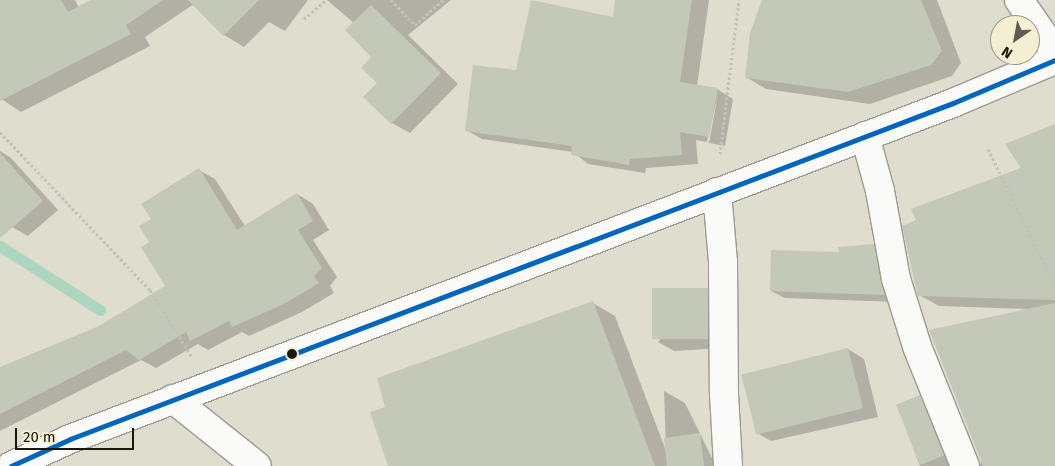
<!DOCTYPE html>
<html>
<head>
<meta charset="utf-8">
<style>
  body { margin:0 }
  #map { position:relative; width:1055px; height:466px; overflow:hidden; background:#dfddce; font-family:"Fira Sans",sans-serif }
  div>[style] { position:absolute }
  .shadow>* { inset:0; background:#0003 }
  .stream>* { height:11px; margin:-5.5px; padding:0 5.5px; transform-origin:5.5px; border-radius:5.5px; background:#add6c1 }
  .building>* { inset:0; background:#c3c8b8; transform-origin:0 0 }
  .path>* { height:3px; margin-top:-1.5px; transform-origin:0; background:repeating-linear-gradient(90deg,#c2c1bc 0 2.5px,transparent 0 5px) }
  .roads { filter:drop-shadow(1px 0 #9c9b8f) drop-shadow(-1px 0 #9c9b8f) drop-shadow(0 1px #9c9b8f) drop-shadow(0 -1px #9c9b8f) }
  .minor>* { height:28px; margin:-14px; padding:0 14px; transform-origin:14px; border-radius:14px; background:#fafaf8 }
  .tertiary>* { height:28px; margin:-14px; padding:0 14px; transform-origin:14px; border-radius:14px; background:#fafaf8 }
  .bus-1>* { height:5px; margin:-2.5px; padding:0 2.5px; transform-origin:2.5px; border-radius:2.5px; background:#0065bd }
  .dots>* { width:14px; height:14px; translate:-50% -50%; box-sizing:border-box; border:2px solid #f4efd3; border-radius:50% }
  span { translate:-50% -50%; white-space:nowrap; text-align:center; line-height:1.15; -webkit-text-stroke:4.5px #f4efd3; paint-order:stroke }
  .north { position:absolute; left:990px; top:15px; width:50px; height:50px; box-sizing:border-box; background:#f4efd3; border:1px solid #9c9984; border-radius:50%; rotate:213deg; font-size:14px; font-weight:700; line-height:20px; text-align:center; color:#19170d }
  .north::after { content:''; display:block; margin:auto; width:18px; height:22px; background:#5e5c51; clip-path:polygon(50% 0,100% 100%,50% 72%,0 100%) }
  .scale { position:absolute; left:15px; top:428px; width:119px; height:22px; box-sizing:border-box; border:2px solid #19170d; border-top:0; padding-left:6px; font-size:15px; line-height:18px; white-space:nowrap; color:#19170d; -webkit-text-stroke:4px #f4efd3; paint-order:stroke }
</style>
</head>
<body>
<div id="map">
  <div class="shadow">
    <i style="clip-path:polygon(0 0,75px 0,79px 8px,93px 0,308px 0,285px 31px,269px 22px,244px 47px,224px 35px,194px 4px,145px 37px,150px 46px,21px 112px,0 98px)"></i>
    <i style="clip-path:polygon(327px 0,451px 0,408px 35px,458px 84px,410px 133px,392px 123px,373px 57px,354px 23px)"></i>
    <i style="clip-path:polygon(616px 0,709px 0,697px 86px,717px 89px,733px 99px,725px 146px,709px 143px,718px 94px,707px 142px,696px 140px,698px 164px,646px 168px,645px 173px,588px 164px,573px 152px,482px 139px,466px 130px,517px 71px,614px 19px)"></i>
    <i style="clip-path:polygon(763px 0,937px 0,961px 63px,952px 76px,870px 104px,766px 89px,746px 77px)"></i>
    <i style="clip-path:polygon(1055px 125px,1055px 466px,980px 466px,1029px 309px,939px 306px,919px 295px)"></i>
    <i style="clip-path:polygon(0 151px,11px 158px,58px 210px,28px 236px,12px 227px,0 213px)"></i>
    <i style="clip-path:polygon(199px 170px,215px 179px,245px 226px,297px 194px,313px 204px,329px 230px,313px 240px,337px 277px,330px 286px,334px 293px,302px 312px,249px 336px,242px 332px,208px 350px,198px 344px,156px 368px,141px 360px,0 431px,0 369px,100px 327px,167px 286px,151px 243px,152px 219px)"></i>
    <i style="clip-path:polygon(874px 245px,887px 253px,898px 302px,785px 298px,771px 291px,840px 253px)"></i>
    <i style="clip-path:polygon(707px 290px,723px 299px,724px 348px,674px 351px,658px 342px)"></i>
    <i style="clip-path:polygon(593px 303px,615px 316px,666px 451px,664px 391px,685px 403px,716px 466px,390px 466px,387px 407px)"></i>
    <i style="clip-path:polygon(848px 349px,864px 359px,878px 417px,771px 441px,755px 432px)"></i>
    <i style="clip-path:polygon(925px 410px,945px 421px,964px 466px,920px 466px,905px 426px)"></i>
  </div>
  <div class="stream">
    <i style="left:0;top:246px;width:119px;rotate:32.6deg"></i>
  </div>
  <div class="building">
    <i style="clip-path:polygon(0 0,61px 0,68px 12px,91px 0,163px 0,126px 25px,131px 34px,0 101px)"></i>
    <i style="clip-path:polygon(188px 0,259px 0,223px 36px)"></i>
    <i style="clip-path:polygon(531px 0,613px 17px,615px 0,692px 0,680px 82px,718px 88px,709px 137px,680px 132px,682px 155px,630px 159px,629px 165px,571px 155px,572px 146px,465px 131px,473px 65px,516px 70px)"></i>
    <i style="clip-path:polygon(762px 0,921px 0,942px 51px,931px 65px,848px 92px,745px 78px,750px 33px)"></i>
    <i style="clip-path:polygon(371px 5px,441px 73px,391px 124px,363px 97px,377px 83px,361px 68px,371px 57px,345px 30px)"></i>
    <i style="clip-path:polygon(1055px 124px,1055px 300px,918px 296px,902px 226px,916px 220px,911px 209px,1021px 168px,1005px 144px)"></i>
    <i style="clip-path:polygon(0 153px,43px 201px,0 238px)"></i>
    <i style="clip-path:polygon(199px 168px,237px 230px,297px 193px,313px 221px,298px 230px,322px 268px,314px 276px,319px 283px,286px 303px,232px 327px,229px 321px,190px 341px,186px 332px,139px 360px,126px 350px,0 414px,0 367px,99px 326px,165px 286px,141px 247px,149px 242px,139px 226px,151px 219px,141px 204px)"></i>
    <i style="clip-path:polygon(874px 244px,885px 295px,770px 291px,771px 250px,839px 252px,838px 247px)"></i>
    <i style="left:708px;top:288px;width:51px;height:56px;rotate:90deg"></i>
    <i style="clip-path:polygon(593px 301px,655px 466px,388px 466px,370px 412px,385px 407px,377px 378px)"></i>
    <i style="clip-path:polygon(1055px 303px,1055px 466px,983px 466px,929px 330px)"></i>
    <i style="left:848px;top:348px;width:62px;height:110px;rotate:76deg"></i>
    <i style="left:920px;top:395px;width:65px;height:26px;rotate:68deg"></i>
    <i style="clip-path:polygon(700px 433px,704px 466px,667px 466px,664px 438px)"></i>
  </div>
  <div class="path">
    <i style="left:391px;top:0;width:35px;rotate:46deg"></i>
    <i style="left:415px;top:25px;width:38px;rotate:-42deg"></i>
    <i style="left:304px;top:19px;width:29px;rotate:-41deg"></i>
    <i style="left:0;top:132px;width:218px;rotate:46.5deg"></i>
    <i style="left:150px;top:290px;width:79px;rotate:57.9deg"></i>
    <i style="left:988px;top:149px;width:152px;rotate:63.8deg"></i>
    <i style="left:720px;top:154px;width:155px;rotate:-83deg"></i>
  </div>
  <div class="roads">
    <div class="minor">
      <i style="left:1019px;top:0;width:63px;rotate:55.3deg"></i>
      <i style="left:865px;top:136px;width:57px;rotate:74.7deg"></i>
      <i style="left:880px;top:191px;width:89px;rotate:79.7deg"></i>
      <i style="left:896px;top:279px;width:73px;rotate:72.6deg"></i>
      <i style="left:918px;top:349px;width:126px;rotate:68.1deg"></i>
      <i style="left:717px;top:192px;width:70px;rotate:85.1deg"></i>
      <i style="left:723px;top:262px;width:132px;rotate:89.6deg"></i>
      <i style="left:724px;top:394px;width:72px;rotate:86.8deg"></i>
      <i style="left:173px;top:399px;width:107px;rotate:38.6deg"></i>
    </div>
    <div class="tertiary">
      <i style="left:11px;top:466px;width:65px;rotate:-24.6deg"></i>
      <i style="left:70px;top:439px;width:945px;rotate:-20.83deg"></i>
      <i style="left:953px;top:103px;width:111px;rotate:-22.9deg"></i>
    </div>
  </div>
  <div class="bus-1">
    <i style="left:11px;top:466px;width:65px;rotate:-24.6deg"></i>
    <i style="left:70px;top:439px;width:945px;rotate:-20.83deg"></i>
    <i style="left:953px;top:103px;width:111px;rotate:-22.9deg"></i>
  </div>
  <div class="dots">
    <i style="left:292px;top:354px;background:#19170d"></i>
  </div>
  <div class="north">N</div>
  <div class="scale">20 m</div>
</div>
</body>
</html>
